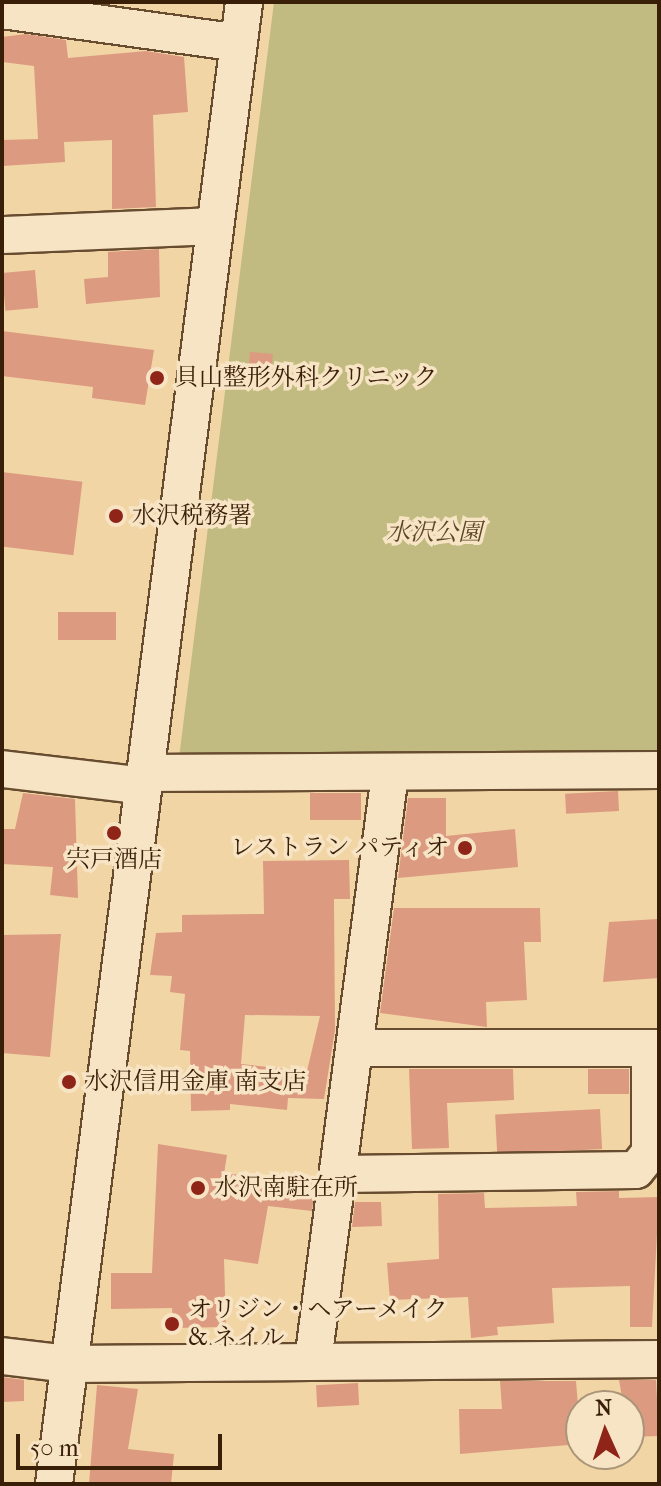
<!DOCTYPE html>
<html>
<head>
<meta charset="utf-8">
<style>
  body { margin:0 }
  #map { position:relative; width:661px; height:1486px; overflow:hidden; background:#f2d5a5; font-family:"IM FELL French Canon","Noto Serif JP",serif }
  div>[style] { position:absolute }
  .green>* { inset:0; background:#c2bb81 }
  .building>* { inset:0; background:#dc9a80; transform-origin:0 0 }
  .roads { filter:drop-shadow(2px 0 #674c2f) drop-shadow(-2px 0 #674c2f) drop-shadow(0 2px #674c2f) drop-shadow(0 -2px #674c2f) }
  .minor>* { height:36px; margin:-18px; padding:0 18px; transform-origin:18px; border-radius:18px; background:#f7e4c4 }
  .dots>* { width:22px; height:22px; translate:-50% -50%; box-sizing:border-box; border:4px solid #f7e4c4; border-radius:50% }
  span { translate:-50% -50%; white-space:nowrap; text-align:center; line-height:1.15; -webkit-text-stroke:7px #f7e4c4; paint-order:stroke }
  .poi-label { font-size:24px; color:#391f08 }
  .left { translate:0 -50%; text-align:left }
  .right { translate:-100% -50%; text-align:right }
  .park-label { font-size:24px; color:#5b4626; font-style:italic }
  .frame { position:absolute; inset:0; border:4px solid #391f08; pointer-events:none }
  .north { position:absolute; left:565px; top:1390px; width:80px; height:80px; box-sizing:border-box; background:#f7e4c4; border:2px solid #ab9579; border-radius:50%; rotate:357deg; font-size:22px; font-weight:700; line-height:32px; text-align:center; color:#391f08 }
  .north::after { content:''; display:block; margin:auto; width:28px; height:36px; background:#8f2418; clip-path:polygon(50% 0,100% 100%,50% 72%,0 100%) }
  .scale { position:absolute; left:16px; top:1434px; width:206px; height:36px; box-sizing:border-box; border:4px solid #391f08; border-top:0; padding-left:10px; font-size:24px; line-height:28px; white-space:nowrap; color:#391f08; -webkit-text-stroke:6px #f7e4c4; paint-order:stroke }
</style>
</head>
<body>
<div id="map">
  <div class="green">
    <i style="clip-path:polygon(274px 2px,659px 2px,659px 754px,179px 758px)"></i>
  </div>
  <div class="building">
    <i style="clip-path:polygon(26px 34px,66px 40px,68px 58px,146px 51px,184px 57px,188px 112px,153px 115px,156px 207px,112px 209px,112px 140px,64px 142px,65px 162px,2px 166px,2px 140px,38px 139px,34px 66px,2px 62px,2px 37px)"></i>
    <i style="clip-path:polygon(159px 249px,160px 297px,86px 304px,84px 279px,108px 277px,108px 252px)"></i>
    <i style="left:35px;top:270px;width:38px;height:33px;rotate:85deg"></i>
    <i style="clip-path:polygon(2px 331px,154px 350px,145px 405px,92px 398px,93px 387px,2px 376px)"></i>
    <i style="left:250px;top:352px;width:23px;height:35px;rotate:5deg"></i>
    <i style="left:2px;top:472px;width:81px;height:74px;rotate:7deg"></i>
    <i style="left:116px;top:612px;width:28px;height:58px;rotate:90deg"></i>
    <i style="left:618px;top:791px;width:20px;height:53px;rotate:87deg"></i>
    <i style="clip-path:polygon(23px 793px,75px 799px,78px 898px,50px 895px,53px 867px,2px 864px,2px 829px,15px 829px)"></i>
    <i style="left:310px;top:793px;width:51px;height:27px"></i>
    <i style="clip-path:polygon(408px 798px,446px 798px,446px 836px,515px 829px,518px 867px,398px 878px)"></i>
    <i style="clip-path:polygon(evenodd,349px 860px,350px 899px,334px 899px,335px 1030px,324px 1099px,288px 1098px,287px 1110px,230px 1104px,230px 1110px,191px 1111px,190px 1051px,180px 1050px,185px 994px,170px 992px,172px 976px,150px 975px,156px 933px,182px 932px,182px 915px,264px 914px,263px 861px,349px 860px,245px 1015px,320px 1016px,307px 1071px,241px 1064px,245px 1015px)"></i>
    <i style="clip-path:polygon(394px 908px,540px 908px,541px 942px,524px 942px,527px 1000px,486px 1002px,487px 1027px,380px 1013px)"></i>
    <i style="clip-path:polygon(657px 919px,659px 978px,603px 982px,609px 922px)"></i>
    <i style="clip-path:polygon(61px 934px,50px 1057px,2px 1053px,2px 935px)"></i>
    <i style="clip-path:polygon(409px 1069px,513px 1069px,514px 1100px,447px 1103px,449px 1148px,412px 1149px)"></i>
    <i style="left:588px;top:1069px;width:41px;height:25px"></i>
    <i style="left:600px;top:1109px;width:40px;height:105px;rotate:87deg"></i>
    <i style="clip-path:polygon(158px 1144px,227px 1155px,224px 1174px,316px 1177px,312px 1211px,268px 1206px,258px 1264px,224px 1259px,226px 1327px,173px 1328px,172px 1308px,111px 1309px,111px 1273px,152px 1273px)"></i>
    <i style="clip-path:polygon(619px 1191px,619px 1198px,659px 1197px,652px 1327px,630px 1327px,630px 1286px,552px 1288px,554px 1323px,497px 1327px,498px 1335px,471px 1338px,468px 1297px,390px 1300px,387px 1263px,439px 1259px,438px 1194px,484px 1193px,485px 1208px,577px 1206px,576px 1192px)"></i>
    <i style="clip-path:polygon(355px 1202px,381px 1202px,382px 1226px,352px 1227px)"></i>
    <i style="clip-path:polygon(2px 1377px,24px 1380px,24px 1401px,2px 1402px)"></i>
    <i style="clip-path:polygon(619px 1380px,656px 1380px,659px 1436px,629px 1437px)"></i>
    <i style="clip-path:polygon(500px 1381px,576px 1381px,581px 1444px,460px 1454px,459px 1409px,502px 1409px)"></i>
    <i style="left:358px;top:1383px;width:22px;height:42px;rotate:87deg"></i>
    <i style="clip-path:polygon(97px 1385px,138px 1389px,128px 1449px,174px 1454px,171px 1484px,89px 1484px)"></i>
  </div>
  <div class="roads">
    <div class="minor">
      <i style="left:2px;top:10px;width:239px;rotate:7.9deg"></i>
      <i style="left:2px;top:235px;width:213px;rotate:-2.4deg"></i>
      <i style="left:2px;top:769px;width:143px;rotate:6.8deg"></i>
      <i style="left:145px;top:773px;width:514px;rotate:-0.33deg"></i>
      <i style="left:357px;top:1048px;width:302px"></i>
      <i style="left:341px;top:1174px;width:295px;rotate:-0.8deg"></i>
      <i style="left:636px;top:1170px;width:22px;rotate:-51deg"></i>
      <i style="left:650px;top:1153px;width:104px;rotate:-90deg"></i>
      <i style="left:2px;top:1356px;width:66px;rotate:6.9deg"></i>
      <i style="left:68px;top:1364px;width:591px;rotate:-0.48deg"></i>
      <i style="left:313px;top:1361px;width:592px;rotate:-82.53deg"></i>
      <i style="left:54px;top:1484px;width:1494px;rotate:-82.69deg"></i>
    </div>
  </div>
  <div class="dots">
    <i style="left:157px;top:378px;background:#8f2418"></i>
    <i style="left:116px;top:516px;background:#8f2418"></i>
    <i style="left:114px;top:833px;background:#8f2418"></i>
    <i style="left:465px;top:848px;background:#8f2418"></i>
    <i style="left:69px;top:1082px;background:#8f2418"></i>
    <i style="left:198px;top:1188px;background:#8f2418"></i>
    <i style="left:172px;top:1324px;background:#8f2418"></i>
  </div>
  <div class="poi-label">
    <span class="left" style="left:175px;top:378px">貝山整形外科クリニック</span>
    <span class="left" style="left:132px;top:516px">水沢税務署</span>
    <span class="right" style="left:449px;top:848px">レストラン パティオ</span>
    <span style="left:114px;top:860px">宍戸酒店</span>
    <span class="left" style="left:85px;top:1082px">水沢信用金庫 南支店</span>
    <span class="left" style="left:214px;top:1188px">水沢南駐在所</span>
    <span class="left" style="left:188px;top:1324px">オリジン・ヘアーメイク<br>&amp; ネイル</span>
  </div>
  <div class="park-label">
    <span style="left:434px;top:533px">水沢公園</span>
  </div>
  <div class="frame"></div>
  <div class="north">N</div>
  <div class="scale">50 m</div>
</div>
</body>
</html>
